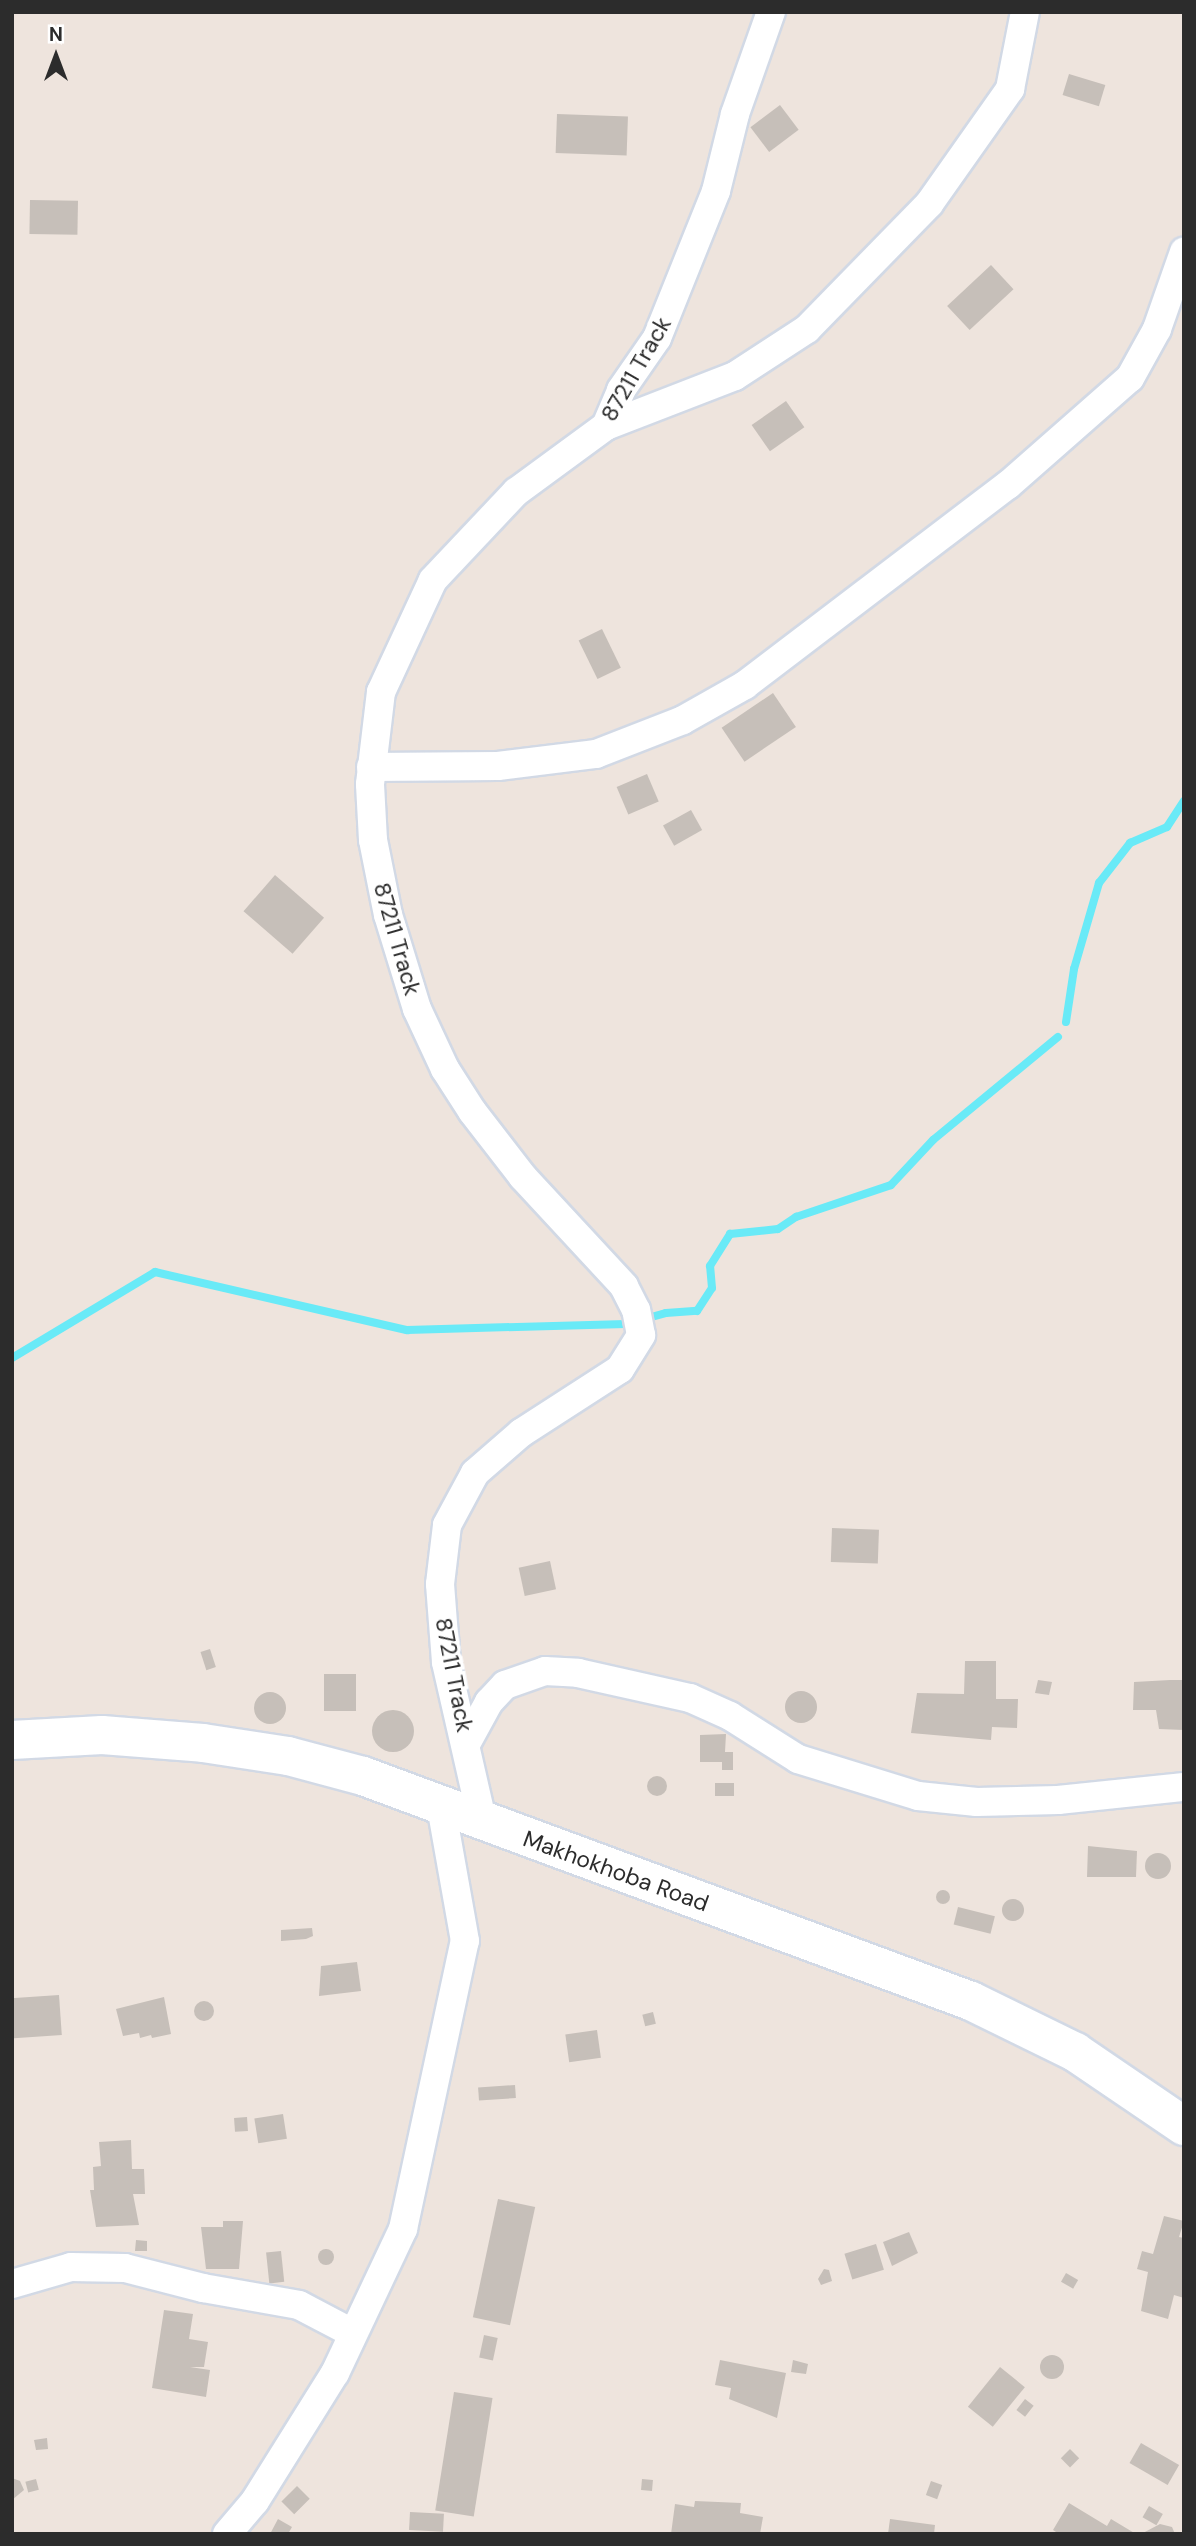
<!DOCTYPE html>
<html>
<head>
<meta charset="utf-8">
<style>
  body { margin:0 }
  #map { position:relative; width:1196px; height:2546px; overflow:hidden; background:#eee4dd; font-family:"DM Sans",sans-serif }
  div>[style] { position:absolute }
  .stream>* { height:8px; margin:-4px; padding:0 4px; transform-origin:4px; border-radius:4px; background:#69eaf7 }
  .building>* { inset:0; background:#c6bfb9; transform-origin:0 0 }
  .round { border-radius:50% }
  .roads { filter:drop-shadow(2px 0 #d2d9e5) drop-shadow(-2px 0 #d2d9e5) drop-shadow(0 2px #d2d9e5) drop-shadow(0 -2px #d2d9e5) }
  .street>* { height:28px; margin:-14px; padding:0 14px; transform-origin:14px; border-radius:14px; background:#fff }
  .secondary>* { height:38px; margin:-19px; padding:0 19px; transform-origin:19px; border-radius:19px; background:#fff }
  span { translate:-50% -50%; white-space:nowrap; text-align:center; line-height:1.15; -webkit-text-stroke:7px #fff; paint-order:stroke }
  .street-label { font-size:23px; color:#2c2c2c }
  .frame { position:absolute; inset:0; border:14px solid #2c2c2c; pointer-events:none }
  .north { position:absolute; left:21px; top:21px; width:70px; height:70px; -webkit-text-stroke:5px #fff; paint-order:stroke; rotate:0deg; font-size:19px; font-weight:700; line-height:28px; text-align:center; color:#2c2c2c }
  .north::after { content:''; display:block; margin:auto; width:24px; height:32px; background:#2c2c2c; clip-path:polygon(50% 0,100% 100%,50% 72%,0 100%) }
</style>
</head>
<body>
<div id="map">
  <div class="stream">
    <i style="left:1066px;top:1022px;width:54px;rotate:-81.4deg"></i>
    <i style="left:1074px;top:969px;width:90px;rotate:-73.8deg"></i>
    <i style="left:1099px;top:883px;width:51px;rotate:-52.2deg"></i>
    <i style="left:1130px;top:843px;width:40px;rotate:-23.4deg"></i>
    <i style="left:1167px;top:827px;width:31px;rotate:-57deg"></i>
    <i style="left:12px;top:1358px;width:167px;rotate:-31deg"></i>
    <i style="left:155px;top:1272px;width:259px;rotate:13deg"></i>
    <i style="left:407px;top:1330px;width:219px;rotate:-1.6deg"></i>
    <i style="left:626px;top:1324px;width:41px;rotate:-15.4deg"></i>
    <i style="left:666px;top:1313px;width:31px;rotate:-4deg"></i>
    <i style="left:697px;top:1311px;width:27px;rotate:-57deg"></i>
    <i style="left:712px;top:1288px;width:22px;rotate:-95deg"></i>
    <i style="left:710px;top:1266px;width:38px;rotate:-58deg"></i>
    <i style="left:730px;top:1234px;width:48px;rotate:-5.9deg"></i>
    <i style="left:778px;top:1229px;width:22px;rotate:-34deg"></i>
    <i style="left:796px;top:1217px;width:100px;rotate:-18.6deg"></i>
    <i style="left:891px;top:1185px;width:62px;rotate:-47deg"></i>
    <i style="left:933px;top:1140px;width:162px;rotate:-39.5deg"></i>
  </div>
  <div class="building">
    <i style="left:1069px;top:74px;width:38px;height:22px;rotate:17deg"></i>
    <i style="left:780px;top:105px;width:31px;height:37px;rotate:53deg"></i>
    <i style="left:557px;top:114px;width:71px;height:39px;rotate:2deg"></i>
    <i style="left:30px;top:200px;width:48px;height:34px;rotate:1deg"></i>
    <i style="left:991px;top:265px;width:33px;height:60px;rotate:47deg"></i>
    <i style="left:786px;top:401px;width:32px;height:42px;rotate:55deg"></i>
    <i style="left:602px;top:629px;width:43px;height:26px;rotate:64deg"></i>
    <i style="left:773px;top:693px;width:41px;height:62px;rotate:56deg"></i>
    <i style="left:647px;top:774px;width:30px;height:33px;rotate:67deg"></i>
    <i style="left:691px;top:810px;width:23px;height:32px;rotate:61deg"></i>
    <i style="left:275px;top:875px;width:65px;height:48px;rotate:41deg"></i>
    <i style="left:832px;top:1528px;width:47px;height:34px;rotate:2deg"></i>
    <i style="left:550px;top:1561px;width:29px;height:32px;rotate:78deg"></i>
    <i style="left:210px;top:1649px;width:19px;height:10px;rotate:72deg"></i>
    <i style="clip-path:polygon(965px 1661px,996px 1661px,996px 1699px,1018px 1699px,1017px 1728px,992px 1727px,991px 1740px,911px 1733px,917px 1693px,964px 1694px)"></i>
    <i style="left:324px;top:1674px;width:32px;height:37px"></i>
    <i style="clip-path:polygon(1038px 1680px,1052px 1682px,1049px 1695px,1035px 1693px)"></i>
    <i style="clip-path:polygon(1170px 1680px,1184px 1680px,1184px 1730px,1159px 1729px,1156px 1710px,1133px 1710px,1134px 1682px)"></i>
    <i class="round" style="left:785px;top:1691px;width:32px;height:32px"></i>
    <i class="round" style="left:254px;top:1692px;width:32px;height:32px"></i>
    <i class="round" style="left:372px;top:1710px;width:42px;height:42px"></i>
    <i style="clip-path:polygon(726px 1734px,725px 1752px,733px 1752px,733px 1770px,722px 1770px,722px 1762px,700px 1762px,700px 1735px)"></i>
    <i class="round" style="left:647px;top:1776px;width:20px;height:20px"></i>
    <i style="left:734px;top:1783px;width:13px;height:19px;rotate:90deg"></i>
    <i style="clip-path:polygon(1088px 1846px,1137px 1851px,1136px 1877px,1087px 1877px)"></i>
    <i class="round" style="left:1145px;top:1853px;width:26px;height:26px"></i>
    <i class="round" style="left:936px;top:1890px;width:14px;height:14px"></i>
    <i class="round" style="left:1002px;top:1899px;width:22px;height:22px"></i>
    <i style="left:958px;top:1907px;width:38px;height:18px;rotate:14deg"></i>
    <i style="clip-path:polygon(312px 1928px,313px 1936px,306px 1939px,281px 1941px,281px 1930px)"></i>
    <i style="clip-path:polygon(357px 1962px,361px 1991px,319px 1996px,321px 1966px)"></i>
    <i style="left:59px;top:1995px;width:40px;height:48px;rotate:86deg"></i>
    <i style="clip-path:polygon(164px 1997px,171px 2034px,152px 2038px,151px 2035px,140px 2038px,139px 2033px,123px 2036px,116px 2009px)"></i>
    <i class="round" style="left:194px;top:2001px;width:20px;height:20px"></i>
    <i style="left:653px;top:2012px;width:12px;height:11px;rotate:76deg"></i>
    <i style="left:597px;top:2030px;width:28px;height:32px;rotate:82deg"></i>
    <i style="left:515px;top:2085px;width:13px;height:37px;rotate:86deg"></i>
    <i style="left:283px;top:2114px;width:25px;height:29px;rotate:81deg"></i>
    <i style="left:247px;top:2117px;width:14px;height:13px;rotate:86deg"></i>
    <i style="clip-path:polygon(131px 2140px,132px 2169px,144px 2169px,145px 2194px,133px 2194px,139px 2225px,96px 2227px,90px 2190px,94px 2190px,93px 2167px,101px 2166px,99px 2142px)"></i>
    <i style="left:498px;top:2199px;width:38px;height:121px;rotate:12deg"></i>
    <i style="clip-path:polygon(1164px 2216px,1184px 2221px,1179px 2237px,1184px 2238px,1184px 2298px,1174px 2295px,1168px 2319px,1141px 2311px,1148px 2272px,1137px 2269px,1142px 2251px,1153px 2254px)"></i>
    <i style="clip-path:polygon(223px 2221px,243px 2221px,239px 2269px,206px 2269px,201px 2227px,223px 2227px)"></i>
    <i style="clip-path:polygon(909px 2232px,918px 2253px,892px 2266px,883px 2242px)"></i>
    <i style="clip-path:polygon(136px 2240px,147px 2241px,147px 2251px,135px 2251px)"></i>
    <i style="left:876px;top:2244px;width:27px;height:33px;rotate:73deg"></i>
    <i class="round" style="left:318px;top:2249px;width:16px;height:16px"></i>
    <i style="left:281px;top:2251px;width:31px;height:15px;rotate:84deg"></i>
    <i style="clip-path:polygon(824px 2269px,829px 2270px,832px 2281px,821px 2285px,818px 2279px)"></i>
    <i style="left:1066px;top:2273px;width:14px;height:10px;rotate:30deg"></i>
    <i style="clip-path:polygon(164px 2310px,193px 2314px,189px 2339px,208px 2342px,204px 2367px,190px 2367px,210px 2370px,206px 2397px,152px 2388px)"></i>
    <i style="left:484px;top:2335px;width:14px;height:23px;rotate:12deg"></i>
    <i class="round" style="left:1040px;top:2355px;width:24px;height:24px"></i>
    <i style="clip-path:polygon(720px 2360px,786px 2373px,777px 2418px,729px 2399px,731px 2388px,715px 2385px)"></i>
    <i style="clip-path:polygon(793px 2360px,808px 2364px,806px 2374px,791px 2372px)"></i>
    <i style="left:1000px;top:2367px;width:32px;height:51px;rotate:39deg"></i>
    <i style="left:454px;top:2392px;width:39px;height:120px;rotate:9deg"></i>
    <i style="left:1025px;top:2399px;width:11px;height:14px;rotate:38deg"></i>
    <i style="clip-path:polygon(47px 2438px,48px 2449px,36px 2450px,34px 2440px)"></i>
    <i style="left:1141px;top:2443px;width:44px;height:23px;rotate:30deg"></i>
    <i style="left:1070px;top:2449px;width:13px;height:13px;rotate:45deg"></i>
    <i style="clip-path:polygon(12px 2478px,20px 2481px,24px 2490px,12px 2500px)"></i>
    <i style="left:36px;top:2479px;width:11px;height:11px;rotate:75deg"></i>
    <i style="left:642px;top:2479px;width:11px;height:11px;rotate:5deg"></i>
    <i style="left:931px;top:2481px;width:12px;height:15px;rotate:20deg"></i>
    <i style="left:297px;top:2486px;width:18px;height:22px;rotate:45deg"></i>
    <i style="clip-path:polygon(695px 2501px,741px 2503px,740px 2513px,763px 2517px,760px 2534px,671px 2534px,675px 2504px,694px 2507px)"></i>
    <i style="clip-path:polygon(1069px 2503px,1107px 2526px,1111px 2519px,1136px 2534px,1059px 2534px,1053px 2530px)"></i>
    <i style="left:1149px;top:2506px;width:16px;height:13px;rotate:30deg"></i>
    <i style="left:410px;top:2512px;width:34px;height:18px;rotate:3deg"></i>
    <i style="clip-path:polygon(278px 2519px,292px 2527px,288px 2534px,270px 2534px)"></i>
    <i style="clip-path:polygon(890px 2519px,935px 2525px,934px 2534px,888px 2534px)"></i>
    <i style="clip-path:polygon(1160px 2524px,1172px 2527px,1175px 2534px,1141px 2534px)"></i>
  </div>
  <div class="roads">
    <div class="street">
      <i style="left:606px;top:426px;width:138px;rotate:-21.2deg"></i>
      <i style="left:735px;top:376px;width:86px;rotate:-33.1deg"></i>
      <i style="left:807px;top:329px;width:175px;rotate:-45.7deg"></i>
      <i style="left:929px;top:204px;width:141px;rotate:-54.8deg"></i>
      <i style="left:1010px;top:89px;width:78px;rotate:-79deg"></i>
      <i style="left:371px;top:767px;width:127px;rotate:-0.5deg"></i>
      <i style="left:498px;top:766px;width:99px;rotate:-7deg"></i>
      <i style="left:596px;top:754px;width:93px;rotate:-21.3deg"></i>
      <i style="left:683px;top:720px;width:71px;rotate:-29.4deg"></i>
      <i style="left:745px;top:685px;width:330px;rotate:-37.3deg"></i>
      <i style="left:1008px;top:485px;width:162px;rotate:-41.3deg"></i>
      <i style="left:1130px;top:378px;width:56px;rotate:-61.1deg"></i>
      <i style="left:1157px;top:329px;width:82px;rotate:-70.7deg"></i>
      <i style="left:466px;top:1744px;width:48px;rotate:-61.3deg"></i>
      <i style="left:489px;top:1702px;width:23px;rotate:-47deg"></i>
      <i style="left:505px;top:1685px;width:42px;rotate:-19.3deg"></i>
      <i style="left:545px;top:1671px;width:33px;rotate:3deg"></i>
      <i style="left:578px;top:1673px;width:115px;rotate:12.6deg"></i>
      <i style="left:690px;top:1698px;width:44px;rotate:24.2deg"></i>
      <i style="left:730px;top:1716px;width:80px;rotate:32.3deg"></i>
      <i style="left:798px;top:1759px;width:126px;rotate:17.1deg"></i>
      <i style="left:918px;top:1796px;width:59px;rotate:5.8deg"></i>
      <i style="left:977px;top:1802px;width:81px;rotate:-1.4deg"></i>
      <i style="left:1058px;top:1800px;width:127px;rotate:-5.9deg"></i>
      <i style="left:483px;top:1824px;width:166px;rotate:-102.9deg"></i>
      <i style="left:446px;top:1662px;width:78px;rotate:-94.4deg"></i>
      <i style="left:440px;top:1584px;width:59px;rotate:-83.2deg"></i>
      <i style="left:447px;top:1525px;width:59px;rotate:-61.7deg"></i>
      <i style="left:475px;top:1473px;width:61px;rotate:-41deg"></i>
      <i style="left:521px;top:1433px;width:118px;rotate:-32.9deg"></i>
      <i style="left:620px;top:1369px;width:40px;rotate:-58deg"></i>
      <i style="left:641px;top:1335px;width:25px;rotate:-101deg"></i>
      <i style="left:636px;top:1310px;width:27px;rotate:-117deg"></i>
      <i style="left:624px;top:1286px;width:149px;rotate:-132.8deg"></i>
      <i style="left:523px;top:1177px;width:83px;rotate:-127.7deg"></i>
      <i style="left:472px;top:1111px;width:50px;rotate:-122.7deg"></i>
      <i style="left:445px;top:1069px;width:66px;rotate:-115deg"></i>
      <i style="left:417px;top:1009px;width:98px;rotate:-107.1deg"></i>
      <i style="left:388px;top:915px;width:76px;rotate:-101.3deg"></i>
      <i style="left:373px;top:840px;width:56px;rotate:-93.1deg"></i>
      <i style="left:370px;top:784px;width:93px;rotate:-83.2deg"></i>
      <i style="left:381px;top:692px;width:123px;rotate:-65.1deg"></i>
      <i style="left:433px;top:580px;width:121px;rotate:-46.7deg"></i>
      <i style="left:516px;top:492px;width:112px;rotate:-36.3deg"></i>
      <i style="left:606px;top:426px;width:39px;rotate:-67deg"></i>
      <i style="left:621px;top:390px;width:63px;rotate:-55.3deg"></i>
      <i style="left:657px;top:338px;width:158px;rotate:-68.1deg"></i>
      <i style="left:716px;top:191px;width:79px;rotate:-76.1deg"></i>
      <i style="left:735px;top:114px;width:108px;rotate:-70.6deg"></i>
      <i style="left:12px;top:2284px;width:61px;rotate:-16.1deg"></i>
      <i style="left:71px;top:2267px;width:54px;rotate:1.1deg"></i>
      <i style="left:125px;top:2268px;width:81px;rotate:14.4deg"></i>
      <i style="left:203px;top:2288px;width:97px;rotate:10deg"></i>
      <i style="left:299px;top:2305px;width:60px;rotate:27.8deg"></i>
      <i style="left:227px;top:2534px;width:43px;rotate:-49.7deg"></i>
      <i style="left:255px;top:2501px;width:151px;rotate:-58deg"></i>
      <i style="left:335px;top:2373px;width:159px;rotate:-64.7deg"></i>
      <i style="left:403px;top:2229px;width:295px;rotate:-77.9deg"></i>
      <i style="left:465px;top:1941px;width:137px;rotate:-100.1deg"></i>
    </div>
    <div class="secondary">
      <i style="left:12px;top:1740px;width:90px;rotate:-3.2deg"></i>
      <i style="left:102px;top:1735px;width:101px;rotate:4.5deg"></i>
      <i style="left:203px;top:1743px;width:86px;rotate:8.7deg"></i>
      <i style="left:288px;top:1756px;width:78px;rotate:14.9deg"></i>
      <i style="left:363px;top:1776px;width:648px;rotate:20.31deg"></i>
      <i style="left:971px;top:2001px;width:116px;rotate:26.1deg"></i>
      <i style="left:1075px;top:2052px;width:132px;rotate:34.2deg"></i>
    </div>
  </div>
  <div class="street-label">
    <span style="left:636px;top:369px;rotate:-60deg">87211 Track</span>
    <span style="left:397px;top:939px;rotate:74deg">87211 Track</span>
    <span style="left:454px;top:1675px;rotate:79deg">87211 Track</span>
    <span style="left:616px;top:1871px;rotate:20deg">Makhokhoba Road</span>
  </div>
  <div class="frame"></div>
  <div class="north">N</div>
</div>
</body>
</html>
